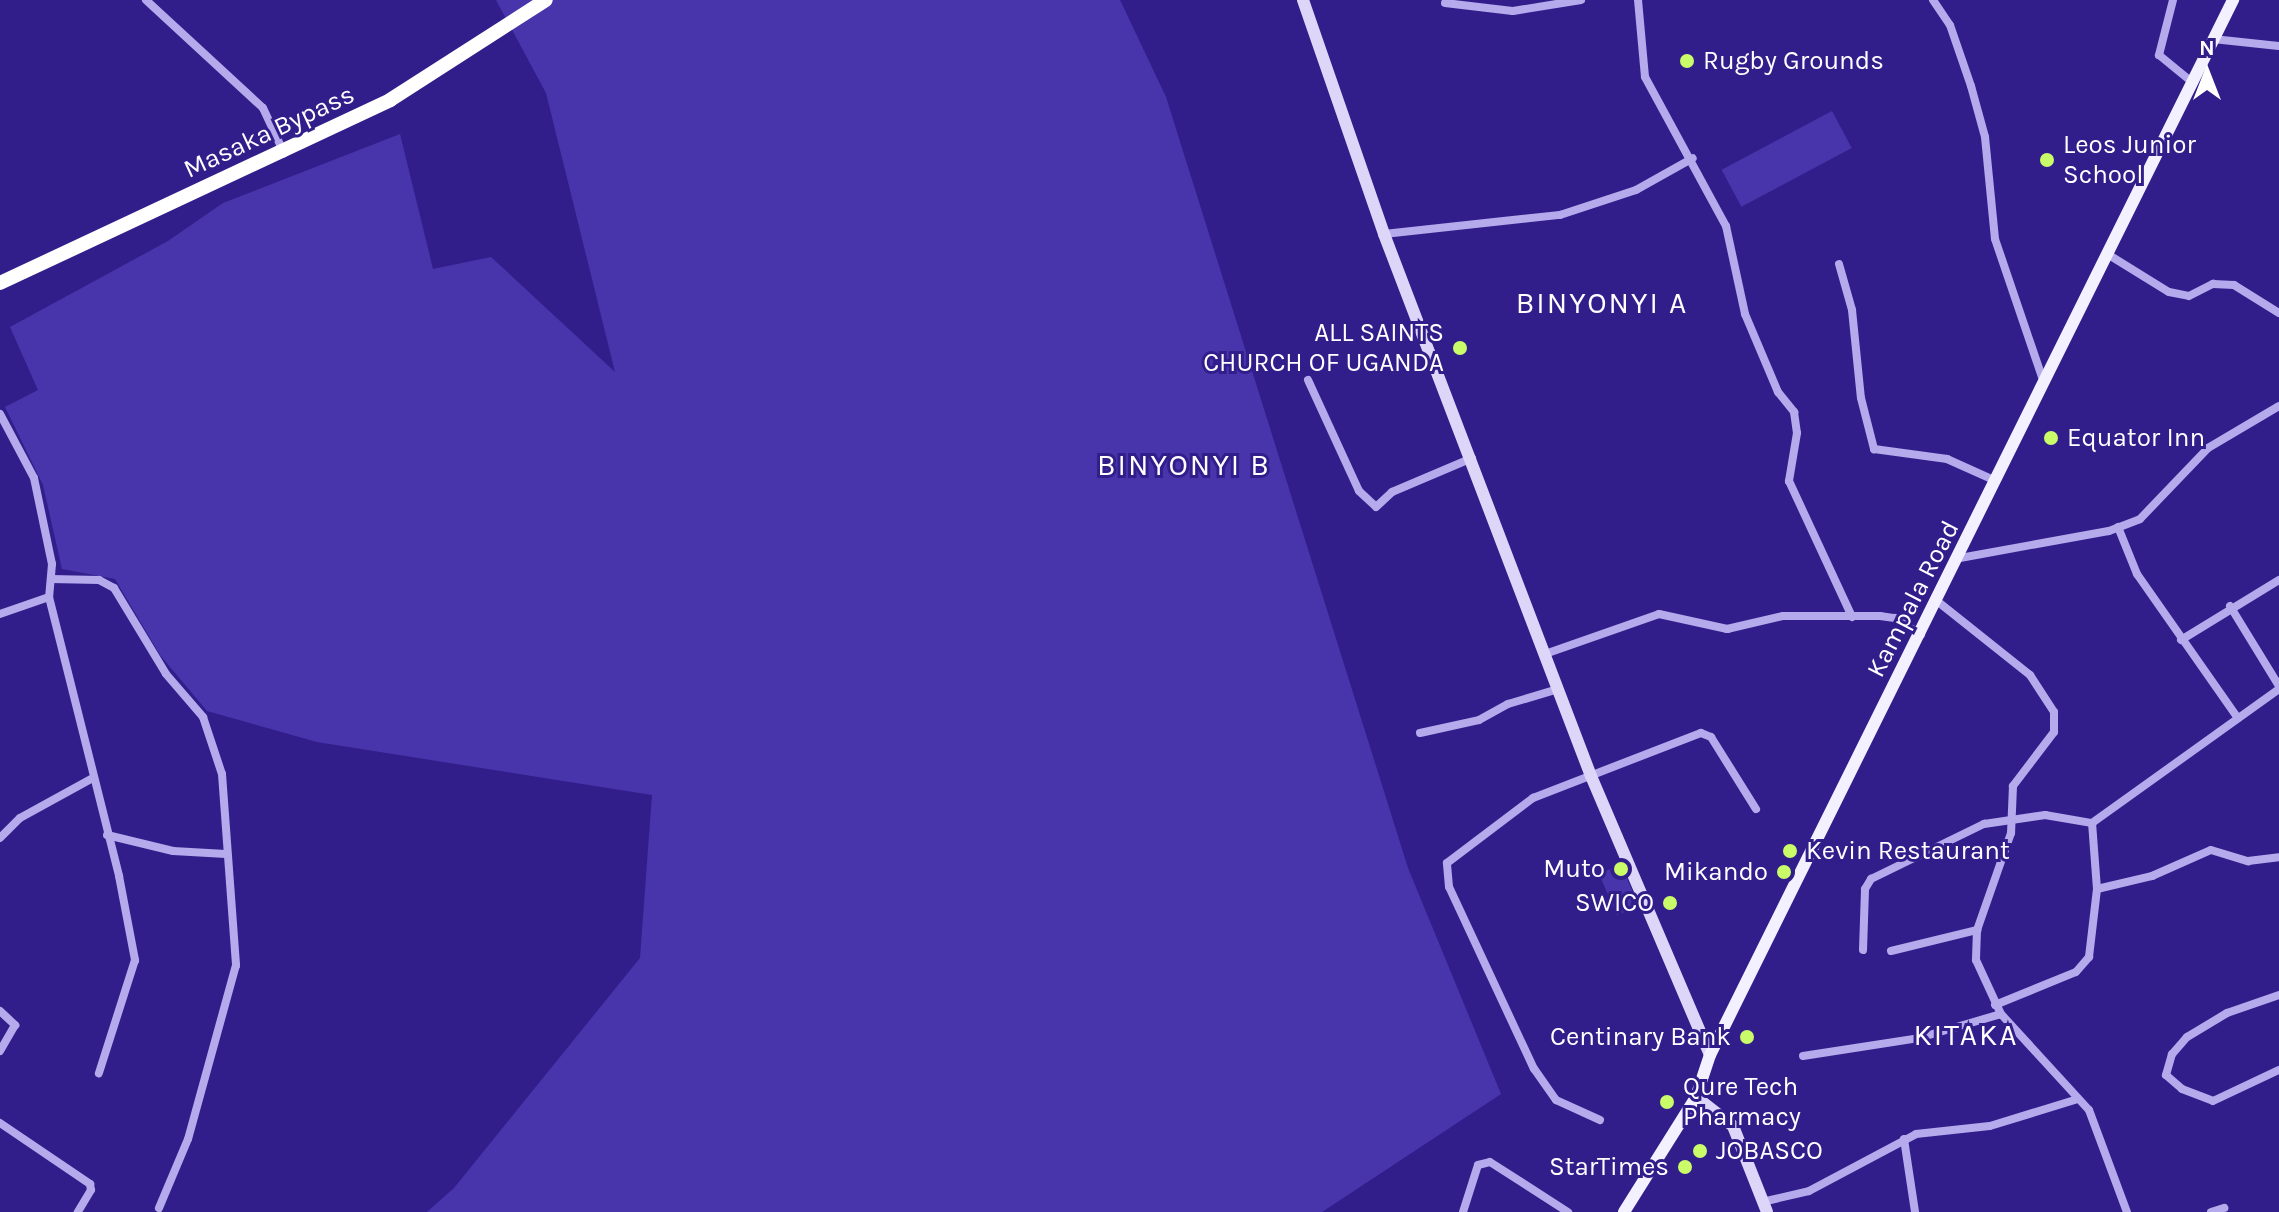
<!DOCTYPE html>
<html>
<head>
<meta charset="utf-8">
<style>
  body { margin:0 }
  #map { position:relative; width:2279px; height:1212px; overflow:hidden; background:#321e8b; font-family:Karla,sans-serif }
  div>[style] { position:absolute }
  .green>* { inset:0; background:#4935ab; transform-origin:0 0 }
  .street>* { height:8px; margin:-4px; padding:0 4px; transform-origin:4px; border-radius:4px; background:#b5aaec }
  .secondary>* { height:12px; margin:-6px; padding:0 6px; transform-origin:6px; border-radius:6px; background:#ddd6f9 }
  .primary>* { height:12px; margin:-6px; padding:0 6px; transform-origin:6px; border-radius:6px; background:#f3f0ff }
  .highway>* { height:14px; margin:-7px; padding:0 7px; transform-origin:7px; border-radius:7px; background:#fff }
  .dots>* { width:22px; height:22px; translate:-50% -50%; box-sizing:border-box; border:4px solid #321e8b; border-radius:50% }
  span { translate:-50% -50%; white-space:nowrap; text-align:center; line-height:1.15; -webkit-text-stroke:6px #321e8b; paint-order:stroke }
  .poi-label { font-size:26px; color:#fff }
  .left { translate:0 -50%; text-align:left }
  .right { translate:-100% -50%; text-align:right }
  .street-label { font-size:26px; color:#fff }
  .quarter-label { font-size:30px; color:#fff; letter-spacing:2px }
  .north { position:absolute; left:2167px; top:32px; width:80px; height:80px; -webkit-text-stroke:6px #321e8b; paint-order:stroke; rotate:0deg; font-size:22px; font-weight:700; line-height:32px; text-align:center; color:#fff }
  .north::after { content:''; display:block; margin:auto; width:28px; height:36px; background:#fff; clip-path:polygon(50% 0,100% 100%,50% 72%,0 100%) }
</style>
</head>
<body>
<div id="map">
  <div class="green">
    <i style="clip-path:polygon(496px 0,1120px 0,1166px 97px,1408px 868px,1501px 1094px,1322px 1212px,427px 1212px,454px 1188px,640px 958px,652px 795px,317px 742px,207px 711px,160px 655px,115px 579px,62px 569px,43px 485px,5px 407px,38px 390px,10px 327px,168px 241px,223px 203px,400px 134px,433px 269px,491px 257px,615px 372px,546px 93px)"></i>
    <i style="left:1832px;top:111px;width:42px;height:125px;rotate:62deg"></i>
    <i style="clip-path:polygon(1615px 867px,1620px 876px,1625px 874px,1639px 906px,1617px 915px,1599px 874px)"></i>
  </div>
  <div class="street">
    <i style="left:146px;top:0;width:159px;rotate:42.7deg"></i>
    <i style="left:263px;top:108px;width:50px;rotate:65deg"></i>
    <i style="left:1638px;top:0;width:77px;rotate:84.8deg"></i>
    <i style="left:1645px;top:77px;width:170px;rotate:61.5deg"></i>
    <i style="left:1726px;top:226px;width:90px;rotate:77.8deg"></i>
    <i style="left:1745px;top:314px;width:85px;rotate:67.1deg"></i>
    <i style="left:1778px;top:392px;width:26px;rotate:51deg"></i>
    <i style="left:1794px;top:412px;width:21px;rotate:82deg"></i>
    <i style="left:1797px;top:433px;width:49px;rotate:99.5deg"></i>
    <i style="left:1789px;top:481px;width:150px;rotate:65.1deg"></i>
    <i style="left:1933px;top:0;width:30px;rotate:56deg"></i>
    <i style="left:1950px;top:25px;width:65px;rotate:71deg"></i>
    <i style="left:1971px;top:86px;width:53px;rotate:74.6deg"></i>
    <i style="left:1985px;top:137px;width:102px;rotate:84.4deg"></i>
    <i style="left:1995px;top:239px;width:152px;rotate:71.2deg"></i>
    <i style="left:2173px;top:0;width:57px;rotate:104.3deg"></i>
    <i style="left:2159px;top:55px;width:43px;rotate:39.3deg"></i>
    <i style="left:1445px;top:3px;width:68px;rotate:6.7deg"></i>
    <i style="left:1513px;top:11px;width:69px;rotate:-9.2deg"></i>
    <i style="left:2213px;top:39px;width:66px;rotate:6.1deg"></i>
    <i style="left:1384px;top:234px;width:177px;rotate:-6.2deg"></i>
    <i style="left:1560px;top:215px;width:80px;rotate:-18.2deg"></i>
    <i style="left:1636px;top:190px;width:65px;rotate:-29.3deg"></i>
    <i style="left:2109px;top:255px;width:70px;rotate:31.7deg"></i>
    <i style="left:2169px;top:292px;width:20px;rotate:11deg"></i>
    <i style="left:2189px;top:296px;width:27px;rotate:-27deg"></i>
    <i style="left:2213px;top:284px;width:21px;rotate:3deg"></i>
    <i style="left:2234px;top:285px;width:53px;rotate:31.9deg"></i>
    <i style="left:1839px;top:264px;width:48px;rotate:74.2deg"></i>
    <i style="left:1852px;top:310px;width:88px;rotate:84.2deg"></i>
    <i style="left:1861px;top:398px;width:53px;rotate:75.7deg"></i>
    <i style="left:1874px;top:449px;width:74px;rotate:7.8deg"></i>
    <i style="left:1947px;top:459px;width:54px;rotate:24.2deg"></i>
    <i style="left:1308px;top:380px;width:122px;rotate:65.3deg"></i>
    <i style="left:1359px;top:491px;width:23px;rotate:43deg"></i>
    <i style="left:1376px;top:507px;width:22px;rotate:-43deg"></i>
    <i style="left:1392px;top:492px;width:87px;rotate:-23deg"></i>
    <i style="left:0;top:414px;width:72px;rotate:62deg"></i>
    <i style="left:34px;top:478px;width:88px;rotate:78.2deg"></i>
    <i style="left:52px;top:564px;width:33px;rotate:95deg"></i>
    <i style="left:49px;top:597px;width:52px;rotate:160.9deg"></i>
    <i style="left:2118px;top:527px;width:51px;rotate:68deg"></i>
    <i style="left:2137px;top:574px;width:176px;rotate:55deg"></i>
    <i style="left:1960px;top:558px;width:151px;rotate:-10.3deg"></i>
    <i style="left:2109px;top:531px;width:33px;rotate:-21deg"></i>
    <i style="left:2140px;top:519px;width:98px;rotate:-46.2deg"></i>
    <i style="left:2208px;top:448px;width:82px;rotate:-30.6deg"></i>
    <i style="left:51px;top:579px;width:48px;rotate:1.2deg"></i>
    <i style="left:99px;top:580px;width:17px;rotate:28deg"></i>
    <i style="left:114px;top:588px;width:100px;rotate:58.8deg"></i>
    <i style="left:166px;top:674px;width:57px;rotate:49.3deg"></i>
    <i style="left:203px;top:717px;width:60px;rotate:71.6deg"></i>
    <i style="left:222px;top:774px;width:192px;rotate:85.8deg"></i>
    <i style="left:236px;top:965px;width:180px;rotate:105.4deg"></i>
    <i style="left:188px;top:1139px;width:75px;rotate:112.8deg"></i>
    <i style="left:49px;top:597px;width:288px;rotate:75.9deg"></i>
    <i style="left:119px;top:876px;width:86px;rotate:79.2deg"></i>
    <i style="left:135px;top:960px;width:119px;rotate:107.7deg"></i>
    <i style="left:1937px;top:601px;width:119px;rotate:38.5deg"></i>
    <i style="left:2030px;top:675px;width:44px;rotate:57deg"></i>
    <i style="left:2054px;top:712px;width:20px;rotate:90deg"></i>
    <i style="left:2054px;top:732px;width:68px;rotate:127.2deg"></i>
    <i style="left:2013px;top:786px;width:47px;rotate:92.4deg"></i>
    <i style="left:2011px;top:833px;width:103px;rotate:109.3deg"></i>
    <i style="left:1977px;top:930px;width:30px;rotate:92deg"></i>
    <i style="left:1976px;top:960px;width:60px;rotate:65.2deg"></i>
    <i style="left:2001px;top:1014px;width:130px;rotate:47.5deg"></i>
    <i style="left:2089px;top:1110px;width:109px;rotate:69.6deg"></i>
    <i style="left:2230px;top:606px;width:94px;rotate:58.5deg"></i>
    <i style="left:2181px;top:640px;width:115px;rotate:-31.5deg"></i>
    <i style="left:1545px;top:654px;width:121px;rotate:-19.3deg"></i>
    <i style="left:1659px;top:614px;width:70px;rotate:12.4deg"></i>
    <i style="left:1727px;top:629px;width:57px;rotate:-13.1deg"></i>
    <i style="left:1783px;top:616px;width:97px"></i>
    <i style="left:1880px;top:616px;width:15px;rotate:8deg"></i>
    <i style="left:1895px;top:618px;width:31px;rotate:33deg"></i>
    <i style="left:1420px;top:733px;width:60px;rotate:-12.4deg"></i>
    <i style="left:1479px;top:720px;width:33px;rotate:-29deg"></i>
    <i style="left:1508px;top:704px;width:52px;rotate:-16.7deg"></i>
    <i style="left:107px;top:835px;width:68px;rotate:13.6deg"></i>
    <i style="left:173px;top:851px;width:53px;rotate:3.2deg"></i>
    <i style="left:0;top:838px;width:28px;rotate:-45deg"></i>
    <i style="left:20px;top:818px;width:81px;rotate:-28.8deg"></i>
    <i style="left:2097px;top:889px;width:57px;rotate:-13.3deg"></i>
    <i style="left:2152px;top:876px;width:64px;rotate:-23.8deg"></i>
    <i style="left:2211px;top:850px;width:39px;rotate:17deg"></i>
    <i style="left:2248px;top:861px;width:31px;rotate:-7deg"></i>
    <i style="left:1863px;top:950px;width:61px;rotate:-88.1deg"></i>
    <i style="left:1865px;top:889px;width:12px;rotate:-59deg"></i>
    <i style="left:1871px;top:879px;width:126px;rotate:-26deg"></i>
    <i style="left:1984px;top:824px;width:62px;rotate:-8.4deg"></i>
    <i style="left:2045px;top:815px;width:48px;rotate:9.7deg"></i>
    <i style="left:1891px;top:951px;width:89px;rotate:-13.7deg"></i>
    <i style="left:2279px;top:995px;width:55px;rotate:160.9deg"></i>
    <i style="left:2227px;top:1013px;width:47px;rotate:149deg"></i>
    <i style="left:2187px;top:1037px;width:23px;rotate:131deg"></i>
    <i style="left:2172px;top:1054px;width:22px;rotate:106deg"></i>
    <i style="left:2166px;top:1075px;width:21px;rotate:41deg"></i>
    <i style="left:2182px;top:1089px;width:33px;rotate:21deg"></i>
    <i style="left:2213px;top:1101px;width:73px;rotate:-25.2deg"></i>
    <i style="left:1995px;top:1005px;width:87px;rotate:-22.2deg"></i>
    <i style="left:2076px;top:972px;width:20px;rotate:-49deg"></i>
    <i style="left:2089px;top:957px;width:68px;rotate:-83.3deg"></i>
    <i style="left:2097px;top:889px;width:66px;rotate:-94.3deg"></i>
    <i style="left:2092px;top:823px;width:230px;rotate:-35.6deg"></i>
    <i style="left:0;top:1011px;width:21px;rotate:43deg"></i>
    <i style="left:15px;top:1025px;width:30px;rotate:120deg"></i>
    <i style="left:1803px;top:1056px;width:117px;rotate:-8.8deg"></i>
    <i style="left:1919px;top:1038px;width:85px;rotate:-16.3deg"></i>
    <i style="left:1600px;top:1120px;width:48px;rotate:-155.6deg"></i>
    <i style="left:1556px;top:1100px;width:38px;rotate:-125deg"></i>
    <i style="left:1534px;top:1069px;width:201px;rotate:-115deg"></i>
    <i style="left:1449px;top:887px;width:24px;rotate:-95deg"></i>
    <i style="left:1447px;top:863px;width:108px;rotate:-37.1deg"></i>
    <i style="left:1533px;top:798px;width:180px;rotate:-21.2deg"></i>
    <i style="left:1701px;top:733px;width:11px;rotate:22deg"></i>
    <i style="left:1711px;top:737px;width:85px;rotate:58deg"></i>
    <i style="left:0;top:1123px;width:109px;rotate:34.1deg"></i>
    <i style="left:90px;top:1184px;width:6px;rotate:81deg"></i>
    <i style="left:91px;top:1190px;width:26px;rotate:121deg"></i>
    <i style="left:1904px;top:1139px;width:74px;rotate:81.4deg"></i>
    <i style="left:1762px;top:1202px;width:48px;rotate:-13.2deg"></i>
    <i style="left:1809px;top:1191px;width:121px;rotate:-28deg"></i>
    <i style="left:1916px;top:1134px;width:74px;rotate:-6.2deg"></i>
    <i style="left:1990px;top:1126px;width:92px;rotate:-17.1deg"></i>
    <i style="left:1463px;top:1212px;width:49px;rotate:-72.3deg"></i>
    <i style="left:1478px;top:1165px;width:12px;rotate:-14deg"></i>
    <i style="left:1490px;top:1162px;width:93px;rotate:32.7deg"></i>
    <i style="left:2211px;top:1212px;width:14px;rotate:-17deg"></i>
  </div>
  <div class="secondary">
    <i style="left:1303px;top:0;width:248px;rotate:70.9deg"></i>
    <i style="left:1384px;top:234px;width:580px;rotate:69.1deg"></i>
    <i style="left:1591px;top:776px;width:303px;rotate:66.9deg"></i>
    <i style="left:1696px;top:1097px;width:47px;rotate:38.1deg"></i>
    <i style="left:1733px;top:1126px;width:92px;rotate:68.4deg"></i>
  </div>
  <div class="primary">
    <i style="left:1624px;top:1212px;width:136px;rotate:-57.9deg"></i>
    <i style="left:1696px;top:1097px;width:44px;rotate:-71.6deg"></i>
    <i style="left:1710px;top:1055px;width:1178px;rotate:-63.63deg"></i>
  </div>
  <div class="highway">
    <i style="left:0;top:283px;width:431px;rotate:-25.1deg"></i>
    <i style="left:390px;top:100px;width:185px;rotate:-32.7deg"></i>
  </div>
  <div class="dots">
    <i style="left:1687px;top:61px;background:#cafb69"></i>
    <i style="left:2047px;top:160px;background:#cafb69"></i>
    <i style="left:1460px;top:348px;background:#cafb69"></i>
    <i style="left:2051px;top:438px;background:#cafb69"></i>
    <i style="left:1790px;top:851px;background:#cafb69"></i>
    <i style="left:1621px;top:869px;background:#cafb69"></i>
    <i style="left:1784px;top:872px;background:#cafb69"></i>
    <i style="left:1670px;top:903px;background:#cafb69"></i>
    <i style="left:1747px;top:1037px;background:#cafb69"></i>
    <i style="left:1667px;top:1102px;background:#cafb69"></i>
    <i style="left:1700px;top:1151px;background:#cafb69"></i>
    <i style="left:1685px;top:1167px;background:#cafb69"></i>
  </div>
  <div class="poi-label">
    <span class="left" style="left:1703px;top:61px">Rugby Grounds</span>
    <span class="left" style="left:2063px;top:160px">Leos Junior<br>School</span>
    <span class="right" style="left:1444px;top:348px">ALL SAINTS<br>CHURCH OF UGANDA</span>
    <span class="left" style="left:2067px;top:438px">Equator Inn</span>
    <span class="left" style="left:1806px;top:851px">Kevin Restaurant</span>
    <span class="right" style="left:1605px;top:869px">Muto</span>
    <span class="right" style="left:1768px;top:872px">Mikando</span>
    <span class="right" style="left:1654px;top:903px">SWICO</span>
    <span class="right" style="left:1731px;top:1037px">Centinary Bank</span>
    <span class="left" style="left:1683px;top:1102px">Qure Tech<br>Pharmacy</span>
    <span class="left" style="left:1716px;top:1151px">JOBASCO</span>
    <span class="right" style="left:1669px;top:1167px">StarTimes</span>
  </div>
  <div class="street-label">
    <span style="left:269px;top:132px;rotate:-25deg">Masaka Bypass</span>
    <span style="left:1913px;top:599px;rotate:-63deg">Kampala Road</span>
  </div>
  <div class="quarter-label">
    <span style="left:1602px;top:303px">BINYONYI A</span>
    <span style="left:1184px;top:465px">BINYONYI B</span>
    <span style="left:1966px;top:1035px">KITAKA</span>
  </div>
  <div class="north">N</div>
</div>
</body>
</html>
